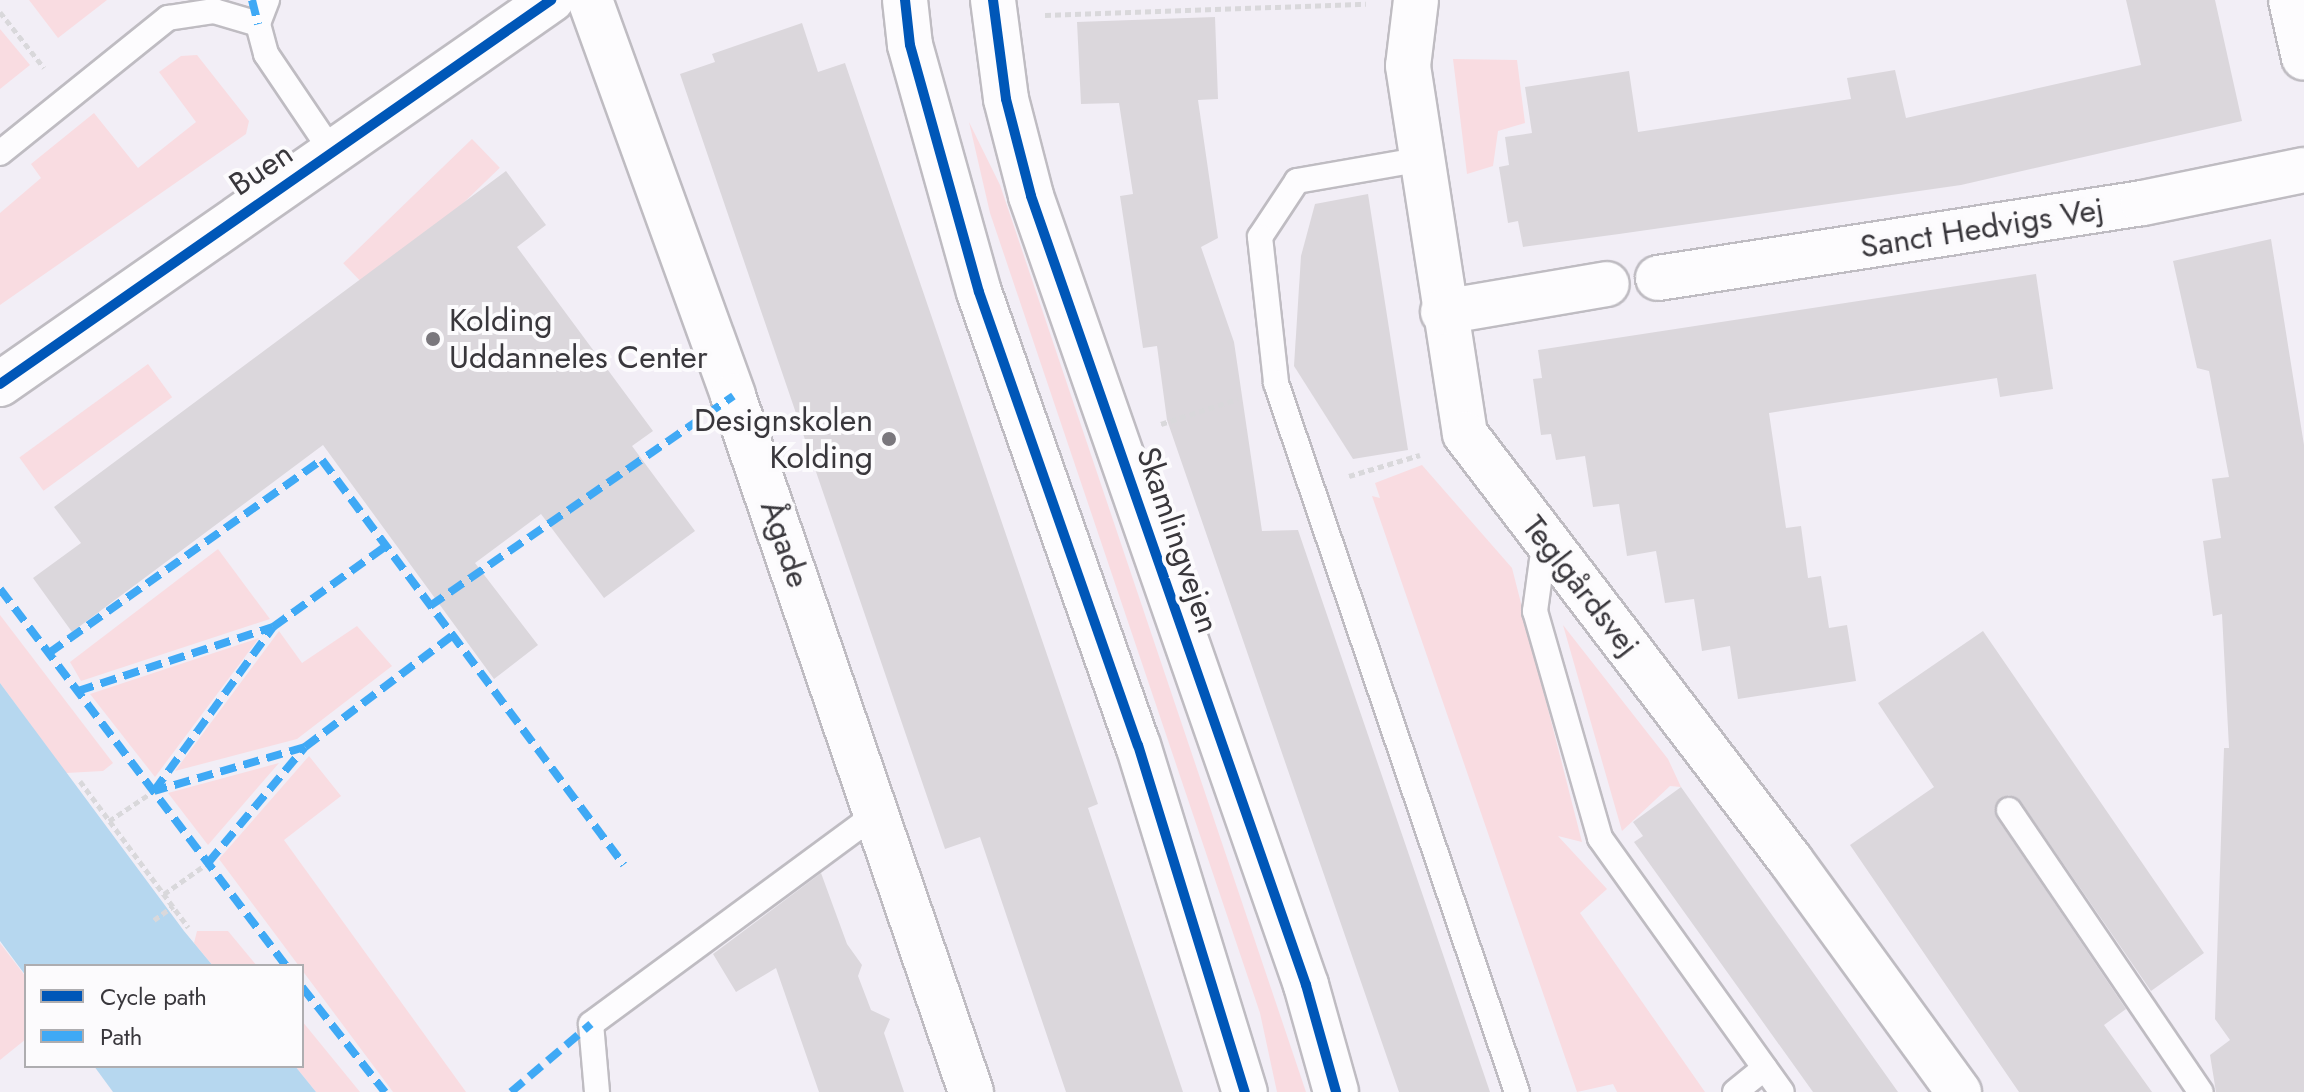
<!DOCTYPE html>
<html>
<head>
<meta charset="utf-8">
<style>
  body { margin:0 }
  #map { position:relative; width:2304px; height:1092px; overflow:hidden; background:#f2eef6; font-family:Jost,sans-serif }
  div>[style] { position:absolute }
  .green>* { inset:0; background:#f9dce1; transform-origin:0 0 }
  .water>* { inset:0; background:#b6d7ef }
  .building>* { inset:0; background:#dbd7dc }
  .path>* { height:5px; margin-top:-2.5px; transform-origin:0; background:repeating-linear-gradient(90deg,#d9d8db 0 6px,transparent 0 10px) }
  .roads { filter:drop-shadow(2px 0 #bfbcc2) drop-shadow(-2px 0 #bfbcc2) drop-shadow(0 2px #bfbcc2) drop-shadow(0 -2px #bfbcc2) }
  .service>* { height:24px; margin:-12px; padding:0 12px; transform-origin:12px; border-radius:12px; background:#fdfcfe }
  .minor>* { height:44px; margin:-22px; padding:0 22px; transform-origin:22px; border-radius:22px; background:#fdfcfe }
  .tertiary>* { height:44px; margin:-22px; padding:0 22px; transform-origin:22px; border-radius:22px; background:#fdfcfe }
  .secondary>* { height:44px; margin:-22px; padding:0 22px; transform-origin:22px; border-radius:22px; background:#fdfcfe }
  .quiet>* { height:8px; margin-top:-4px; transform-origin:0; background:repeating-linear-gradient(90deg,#3fa9f5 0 16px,transparent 0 24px) }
  .cycleway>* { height:10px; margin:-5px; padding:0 5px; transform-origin:5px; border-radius:5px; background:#0057b8 }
  .dots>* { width:22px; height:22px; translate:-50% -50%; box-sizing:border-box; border:4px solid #fcfbfd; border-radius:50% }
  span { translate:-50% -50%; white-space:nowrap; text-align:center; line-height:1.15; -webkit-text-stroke:8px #fcfbfd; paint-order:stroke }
  .street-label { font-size:32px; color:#39373c }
  .poi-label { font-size:32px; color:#39373c }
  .left { translate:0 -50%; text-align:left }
  .right { translate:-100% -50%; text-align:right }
  .legend { position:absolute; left:24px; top:964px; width:280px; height:104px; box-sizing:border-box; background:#fcfbfd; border:2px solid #aeadb0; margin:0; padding:10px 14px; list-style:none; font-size:24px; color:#39373c }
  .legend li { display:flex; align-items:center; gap:16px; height:40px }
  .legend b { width:40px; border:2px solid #aeadb0 }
</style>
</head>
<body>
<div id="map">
  <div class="green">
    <i style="clip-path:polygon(29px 0,107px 0,58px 38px)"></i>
    <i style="clip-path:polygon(0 29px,30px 65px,0 89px)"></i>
    <i style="clip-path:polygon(197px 55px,249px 121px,246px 134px,0 305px,0 213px,41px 178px,31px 164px,94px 113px,138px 168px,196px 122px,159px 72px,181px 56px)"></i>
    <i style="clip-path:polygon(1453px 59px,1517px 60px,1525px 123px,1498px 131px,1493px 166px,1467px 174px)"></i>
    <i style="clip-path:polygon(969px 122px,1000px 185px,1306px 1092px,1277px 1092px,1260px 1013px,990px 213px)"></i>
    <i style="left:472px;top:139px;width:40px;height:179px;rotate:46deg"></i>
    <i style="left:148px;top:364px;width:41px;height:159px;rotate:54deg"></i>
    <i style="clip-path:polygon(1422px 465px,1512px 568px,1582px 842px,1558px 836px,1607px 889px,1580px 913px,1705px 1092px,1617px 1092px,1613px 1084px,1577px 1092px,1372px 496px,1380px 498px,1375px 483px)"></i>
    <i style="clip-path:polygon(218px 549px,270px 619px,81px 681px,70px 662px)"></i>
    <i style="clip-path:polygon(0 615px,113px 763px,103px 771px,66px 773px,0 683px)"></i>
    <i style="clip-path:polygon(1563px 625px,1668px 759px,1681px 787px,1670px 786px,1622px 831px)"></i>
    <i style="clip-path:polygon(357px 626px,392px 666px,297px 739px,175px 771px,279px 631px,302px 663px)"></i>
    <i style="clip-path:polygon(259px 638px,155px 777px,90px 694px)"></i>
    <i style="clip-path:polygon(309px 756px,341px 796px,284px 840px,466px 1092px,393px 1092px,219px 859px)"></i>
    <i style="clip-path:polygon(279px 763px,208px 845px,168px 793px)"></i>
    <i style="clip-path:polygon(197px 931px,228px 931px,257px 966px,213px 966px,194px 943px)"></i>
    <i style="clip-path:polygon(0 943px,26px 977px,26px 1039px,0 1060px)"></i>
    <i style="clip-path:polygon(302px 1021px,360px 1092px,316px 1092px,295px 1066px,302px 1066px)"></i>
  </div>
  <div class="water">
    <i style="clip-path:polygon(0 683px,184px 931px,213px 966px,26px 966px,26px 976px,0 941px)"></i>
    <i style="clip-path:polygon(94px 1066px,295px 1066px,316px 1092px,113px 1092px)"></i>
  </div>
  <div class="building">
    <i style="clip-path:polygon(2126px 0,2215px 0,2242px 121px,1961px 185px,1619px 234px,1523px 247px,1518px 221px,1508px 223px,1499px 167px,1509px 165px,1505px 137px,1532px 133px,1525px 87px,1629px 71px,1638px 132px,1851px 99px,1847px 78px,1895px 70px,1906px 118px,2141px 65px)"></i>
    <i style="clip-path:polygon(1215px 17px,1218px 99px,1198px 100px,1218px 238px,1201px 247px,1234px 342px,1262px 531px,1298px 530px,1490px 1092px,1399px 1092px,1167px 420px,1157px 346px,1143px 348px,1120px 196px,1133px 194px,1119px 103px,1081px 104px,1077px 22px)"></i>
    <i style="clip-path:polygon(802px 23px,818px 72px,845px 63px,1098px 804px,1088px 808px,1183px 1092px,1066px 1092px,980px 837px,945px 849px,680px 74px,715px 62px,712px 54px)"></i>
    <i style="clip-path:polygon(506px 171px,546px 225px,517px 247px,653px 431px,632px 446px,695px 531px,604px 598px,541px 514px,475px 563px,538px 645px,494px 679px,323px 445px,72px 632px,33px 578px,81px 543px,54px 507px)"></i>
    <i style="clip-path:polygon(1368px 194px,1408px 450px,1353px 459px,1294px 366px,1301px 256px,1315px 204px)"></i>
    <i style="clip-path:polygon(2271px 239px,2304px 445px,2304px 1092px,2216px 1092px,2210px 1055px,2230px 1040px,2215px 1019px,2224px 748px,2229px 748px,2222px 614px,2213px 616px,2203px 541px,2221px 538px,2212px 479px,2229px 477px,2209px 371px,2197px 368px,2173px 261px)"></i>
    <i style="clip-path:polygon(2036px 274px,2053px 389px,2000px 397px,1997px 378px,1769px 413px,1786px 528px,1801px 526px,1808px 578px,1821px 576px,1829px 628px,1847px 625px,1856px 681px,1738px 699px,1730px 646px,1702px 651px,1694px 599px,1665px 603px,1656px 551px,1627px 556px,1619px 504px,1593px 507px,1585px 456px,1556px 460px,1551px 434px,1541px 435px,1533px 379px,1542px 378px,1538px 350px)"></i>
    <i style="clip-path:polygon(1983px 631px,2204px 953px,2151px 991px,2021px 802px,2009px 795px,1996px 803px,1997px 818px,2126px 1009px,2104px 1025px,2152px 1092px,2019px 1092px,1850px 845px,1934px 787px,1878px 703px)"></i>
    <i style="clip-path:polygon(1681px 787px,1829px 995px,1898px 1092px,1813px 1092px,1634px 842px,1643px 836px,1633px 822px)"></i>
    <i style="clip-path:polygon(821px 873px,847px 944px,862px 965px,858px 976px,871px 1010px,890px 1019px,884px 1033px,904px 1092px,819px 1092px,776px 968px,736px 992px,713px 954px)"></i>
  </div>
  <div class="path">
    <i style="left:0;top:12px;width:71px;rotate:51.8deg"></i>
    <i style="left:1045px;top:15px;width:321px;rotate:-2deg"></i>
    <i style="left:1161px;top:424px;width:81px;rotate:-18deg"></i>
    <i style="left:1349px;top:476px;width:74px;rotate:-16.5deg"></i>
    <i style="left:80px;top:781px;width:182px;rotate:53.5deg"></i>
    <i style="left:109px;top:821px;width:54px;rotate:-33.7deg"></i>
    <i style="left:164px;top:894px;width:54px;rotate:-35.2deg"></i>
    <i style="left:154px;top:920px;width:24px;rotate:-36deg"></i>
  </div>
  <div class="roads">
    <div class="service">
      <i style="left:267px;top:0;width:26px;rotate:111deg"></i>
      <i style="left:258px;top:24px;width:31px;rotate:75deg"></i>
      <i style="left:266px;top:54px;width:118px;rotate:56deg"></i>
      <i style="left:0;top:153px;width:216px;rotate:-38.8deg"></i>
      <i style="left:168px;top:18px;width:47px;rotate:-8.7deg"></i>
      <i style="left:214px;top:11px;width:46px;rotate:16.5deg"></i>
      <i style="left:1423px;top:159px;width:128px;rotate:170.1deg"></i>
      <i style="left:1297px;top:181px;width:67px;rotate:123.5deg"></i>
      <i style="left:1260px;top:237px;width:147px;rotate:83.7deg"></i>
      <i style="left:1276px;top:383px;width:749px;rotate:71.23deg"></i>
      <i style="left:1545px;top:538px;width:74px;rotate:97.8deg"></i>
      <i style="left:1535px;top:611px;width:236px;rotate:74deg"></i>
      <i style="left:1600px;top:838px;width:312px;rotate:54.4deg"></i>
      <i style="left:2009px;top:810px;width:341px;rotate:55.8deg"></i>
      <i style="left:597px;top:1092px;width:68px;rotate:-95deg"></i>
      <i style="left:591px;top:1024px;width:354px;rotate:-36.4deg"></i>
      <i style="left:1735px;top:1092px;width:38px;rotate:-39deg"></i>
    </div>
    <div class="minor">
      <i style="left:590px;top:0;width:421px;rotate:70.1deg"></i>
      <i style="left:733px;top:396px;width:736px;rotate:71.12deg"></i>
      <i style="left:1416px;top:0;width:66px;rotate:96.9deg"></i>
      <i style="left:1408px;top:66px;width:372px;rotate:81.2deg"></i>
      <i style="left:1465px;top:434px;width:537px;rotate:52.64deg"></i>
      <i style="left:1791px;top:861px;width:286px;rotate:54deg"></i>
      <i style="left:1658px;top:278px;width:491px;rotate:-8.8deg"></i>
      <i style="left:2143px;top:203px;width:164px;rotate:-11.6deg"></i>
      <i style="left:1443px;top:312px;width:166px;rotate:-9.7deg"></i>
    </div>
    <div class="tertiary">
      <i style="left:2291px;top:0;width:59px;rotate:77.4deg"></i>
      <i style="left:0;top:384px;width:672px;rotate:-34.87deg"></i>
    </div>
    <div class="secondary">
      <i style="left:905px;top:0;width:45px;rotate:83.7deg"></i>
      <i style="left:910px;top:45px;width:256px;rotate:74.4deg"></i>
      <i style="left:979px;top:292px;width:480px;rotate:70.7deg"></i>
      <i style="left:1138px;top:745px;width:363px;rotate:72.9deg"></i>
      <i style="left:993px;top:0;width:100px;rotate:82.5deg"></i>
      <i style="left:1006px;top:99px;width:100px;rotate:75.5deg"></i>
      <i style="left:1031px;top:196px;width:836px;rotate:70.78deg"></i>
      <i style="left:1306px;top:985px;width:111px;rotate:74.3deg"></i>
    </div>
  </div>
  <div class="quiet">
    <i style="left:252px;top:0;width:25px;rotate:76deg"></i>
    <i style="left:0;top:589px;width:473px;rotate:52.8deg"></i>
    <i style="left:430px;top:606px;width:369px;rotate:-34.7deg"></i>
    <i style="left:49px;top:653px;width:334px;rotate:-35.3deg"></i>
    <i style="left:322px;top:460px;width:505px;rotate:53.29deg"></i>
    <i style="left:78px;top:691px;width:205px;rotate:-18.2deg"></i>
    <i style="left:273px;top:627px;width:139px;rotate:-35.6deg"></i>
    <i style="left:305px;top:747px;width:184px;rotate:-37.1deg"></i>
    <i style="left:208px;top:863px;width:151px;rotate:-50.1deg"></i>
    <i style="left:305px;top:747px;width:157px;rotate:163.8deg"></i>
    <i style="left:154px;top:791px;width:203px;rotate:-54deg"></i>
    <i style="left:302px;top:987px;width:134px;rotate:51.7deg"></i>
    <i style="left:511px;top:1092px;width:105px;rotate:-40.4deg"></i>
  </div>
  <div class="cycleway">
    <i style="left:905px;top:0;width:45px;rotate:83.7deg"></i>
    <i style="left:910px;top:45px;width:256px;rotate:74.4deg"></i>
    <i style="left:979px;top:292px;width:480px;rotate:70.7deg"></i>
    <i style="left:1138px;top:745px;width:363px;rotate:72.9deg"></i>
    <i style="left:993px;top:0;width:100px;rotate:82.5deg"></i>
    <i style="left:1006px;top:99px;width:100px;rotate:75.5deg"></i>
    <i style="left:1031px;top:196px;width:836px;rotate:70.78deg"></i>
    <i style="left:1306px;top:985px;width:111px;rotate:74.3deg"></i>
    <i style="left:0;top:384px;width:672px;rotate:-34.87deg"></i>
  </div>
  <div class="dots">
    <i style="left:433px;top:339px;background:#7a777d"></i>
    <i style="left:889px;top:439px;background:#7a777d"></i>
  </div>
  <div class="street-label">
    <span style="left:261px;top:169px;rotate:-34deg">Buen</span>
    <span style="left:1982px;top:228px;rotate:-9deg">Sanct Hedvigs Vej</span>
    <span style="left:1178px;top:540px;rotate:71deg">Skamlingvejen</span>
    <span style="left:785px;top:544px;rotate:71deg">Ågade</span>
    <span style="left:1581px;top:586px;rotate:52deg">Teglgårdsvej</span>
  </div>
  <div class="poi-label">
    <span class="left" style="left:449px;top:339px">Kolding<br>Uddanneles Center</span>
    <span class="right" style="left:873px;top:439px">Designskolen<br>Kolding</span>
  </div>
  <ul class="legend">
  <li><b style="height:10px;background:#0057b8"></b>Cycle path</li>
  <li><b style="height:10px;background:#3fa9f5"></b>Path</li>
  </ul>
</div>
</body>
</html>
